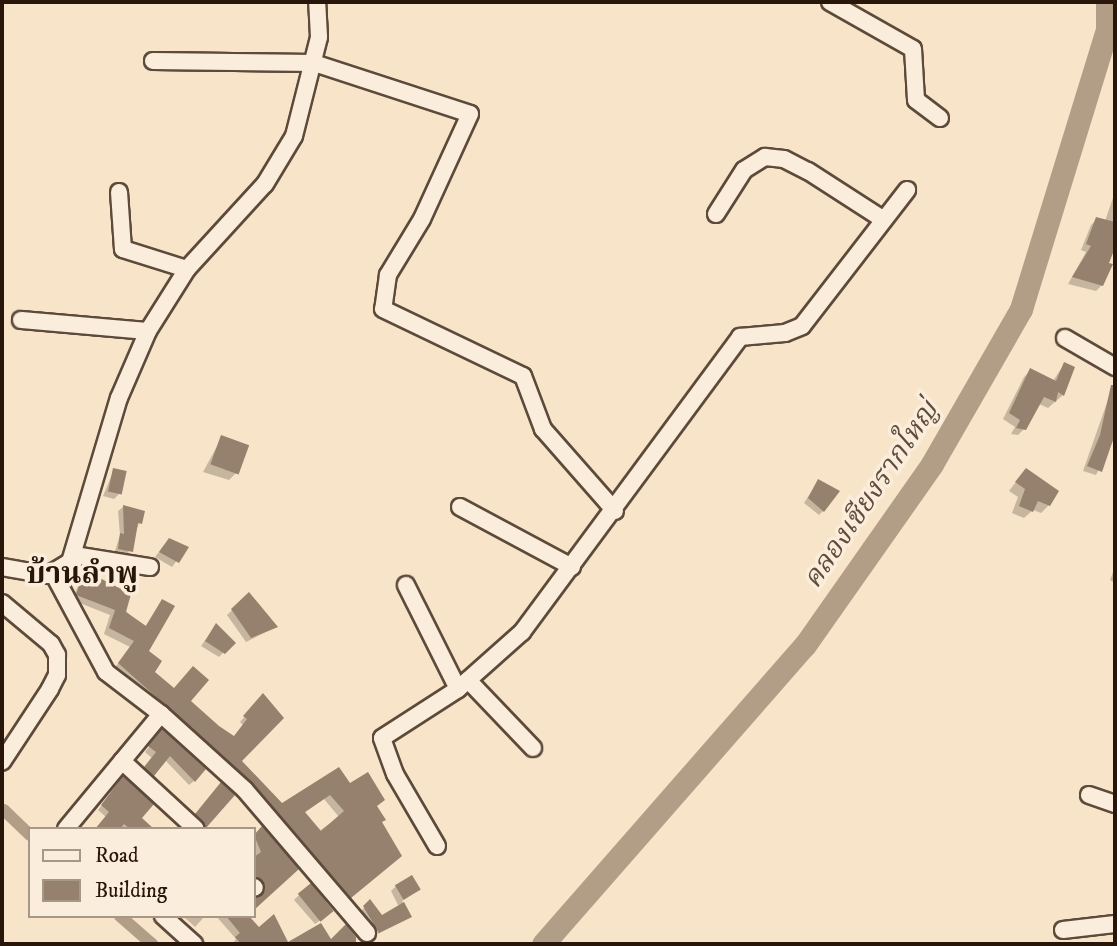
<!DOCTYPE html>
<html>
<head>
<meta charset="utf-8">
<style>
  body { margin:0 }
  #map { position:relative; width:1117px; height:946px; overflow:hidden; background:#f8e4c8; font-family:"IM FELL DW Pica","Noto Serif Thai",serif }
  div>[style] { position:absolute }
  .shadow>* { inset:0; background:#0003 }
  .canal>* { height:12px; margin:-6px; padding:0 6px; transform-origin:6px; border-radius:6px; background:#b29e87 }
  .river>* { height:23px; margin:-11.5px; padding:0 11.5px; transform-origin:11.5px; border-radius:11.5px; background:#b29e87 }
  .building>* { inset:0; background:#95816d; transform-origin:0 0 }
  .roads { filter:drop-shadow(2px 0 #5d4a3a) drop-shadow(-2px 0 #5d4a3a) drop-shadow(0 2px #5d4a3a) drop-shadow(0 -2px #5d4a3a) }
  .minor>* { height:16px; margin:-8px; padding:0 8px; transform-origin:8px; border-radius:8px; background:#faeddb }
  span { translate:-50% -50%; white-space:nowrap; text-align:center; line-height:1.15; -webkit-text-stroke:7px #faeddb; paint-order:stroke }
  .water-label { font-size:28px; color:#604c3c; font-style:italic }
  .quarter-label { font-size:30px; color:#29160a; font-weight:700 }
  .frame { position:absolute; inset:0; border:4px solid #29160a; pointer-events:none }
  .legend { position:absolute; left:28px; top:827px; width:228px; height:91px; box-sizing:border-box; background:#faeddb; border:2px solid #a69787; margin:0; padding:9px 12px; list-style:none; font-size:21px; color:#29160a }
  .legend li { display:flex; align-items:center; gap:14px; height:35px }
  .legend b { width:35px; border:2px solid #a69787 }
</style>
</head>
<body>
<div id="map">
  <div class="shadow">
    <i style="clip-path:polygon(1115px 192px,1115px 243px,1102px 285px,1096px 291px,1068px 284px,1086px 252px,1081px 250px,1091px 225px,1097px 219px,1105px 221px)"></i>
    <i style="clip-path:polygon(1064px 364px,1073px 368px,1063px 395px,1048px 408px,1039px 404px,1024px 429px,1018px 435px,1011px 434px,1015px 427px,1003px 419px,1024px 377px,1031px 370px,1053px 381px)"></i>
    <i style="clip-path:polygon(1110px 394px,1115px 394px,1115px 437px,1096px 475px,1083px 471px)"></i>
    <i style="clip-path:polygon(222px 437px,237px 472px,229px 480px,203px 472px)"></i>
    <i style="clip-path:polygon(114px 470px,119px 494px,114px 499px,103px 496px)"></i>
    <i style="clip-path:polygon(1019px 478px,1049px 505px,1041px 513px,1033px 510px,1024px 518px,1012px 513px,1018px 497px,1009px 491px)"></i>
    <i style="clip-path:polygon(818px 481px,823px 511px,819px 515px,804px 503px)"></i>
    <i style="clip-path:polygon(123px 507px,143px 512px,127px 556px,114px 554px,120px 535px,118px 511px)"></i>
    <i style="clip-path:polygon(164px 545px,186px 548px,172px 567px,155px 557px)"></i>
    <i style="clip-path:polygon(1115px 567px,1115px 583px,1110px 580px)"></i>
    <i style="clip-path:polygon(evenodd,84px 572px,144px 628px,162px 601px,147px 651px,153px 672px,233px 738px,243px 725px,240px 722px,258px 701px,240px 761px,282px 805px,349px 785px,376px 806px,395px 861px,345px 902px,247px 787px,114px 669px,130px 647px,104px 634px,110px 615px,72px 600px,84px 572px,324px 799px,339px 817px,319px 831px,304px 813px,324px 799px)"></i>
    <i style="clip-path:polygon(249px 594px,276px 627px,246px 642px,227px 615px)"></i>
    <i style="clip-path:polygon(216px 625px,233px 643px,219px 657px,201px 646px)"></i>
    <i style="clip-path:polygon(158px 736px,194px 781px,189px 785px,165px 760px,148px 780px,140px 773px,152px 758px,145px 752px)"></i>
    <i style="clip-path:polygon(119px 783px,140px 818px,146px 829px,96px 829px,106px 817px,98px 810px)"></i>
    <i style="clip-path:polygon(262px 829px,296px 869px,254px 908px,254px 897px,258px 897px,254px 838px)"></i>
    <i style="clip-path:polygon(396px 886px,419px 890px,402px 901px,410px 917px,374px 936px,360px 912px,370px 902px,381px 918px,399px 907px,391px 891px)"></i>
    <i style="clip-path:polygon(299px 895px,327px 915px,315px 924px,294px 900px)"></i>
    <i style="clip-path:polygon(183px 916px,205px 916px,195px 927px)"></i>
    <i style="clip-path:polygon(216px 916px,247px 916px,259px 930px,274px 917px,287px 944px,232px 944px,236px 939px)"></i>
  </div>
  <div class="canal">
    <i style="left:4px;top:810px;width:36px;rotate:44deg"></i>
    <i style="left:120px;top:916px;width:43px;rotate:41.2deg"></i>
  </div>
  <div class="river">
    <i style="left:543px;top:944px;width:398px;rotate:-48.8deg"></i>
    <i style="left:805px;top:645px;width:221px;rotate:-54.9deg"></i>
    <i style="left:932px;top:464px;width:179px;rotate:-60.1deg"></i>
    <i style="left:1021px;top:309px;width:292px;rotate:-72.9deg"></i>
    <i style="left:1107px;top:30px;width:28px;rotate:-90deg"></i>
  </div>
  <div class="building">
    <i style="clip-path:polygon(1096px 217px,1115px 222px,1115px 248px,1109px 263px,1113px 264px,1103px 286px,1072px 277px,1091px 246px,1086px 244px)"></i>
    <i style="clip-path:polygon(1064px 362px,1075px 367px,1064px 396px,1058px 392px,1056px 402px,1044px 397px,1026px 430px,1016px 428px,1020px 420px,1009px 413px,1030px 368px,1056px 381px)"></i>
    <i style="clip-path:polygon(1111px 385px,1115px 385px,1115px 434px,1102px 472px,1087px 466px,1100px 435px)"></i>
    <i style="left:221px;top:435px;width:30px;height:31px;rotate:20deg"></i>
    <i style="left:113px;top:468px;width:14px;height:24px;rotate:12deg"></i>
    <i style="clip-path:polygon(1026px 468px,1059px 491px,1050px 506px,1038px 501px,1033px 512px,1019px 506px,1025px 489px,1015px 482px)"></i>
    <i style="clip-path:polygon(818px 479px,840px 491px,824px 512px,808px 498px)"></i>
    <i style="clip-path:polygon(123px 505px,145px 511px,142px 524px,138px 523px,133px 552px,118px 549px,120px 533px,124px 534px)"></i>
    <i style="clip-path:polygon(169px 538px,189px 547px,179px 563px,159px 552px)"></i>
    <i style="clip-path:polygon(evenodd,84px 570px,131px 594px,126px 612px,146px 626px,162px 599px,175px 606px,149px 651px,162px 661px,155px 672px,174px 688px,193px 666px,209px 680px,191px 701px,219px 726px,234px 736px,247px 719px,243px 716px,263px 693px,284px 718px,242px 761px,282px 803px,339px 767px,350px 783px,368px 772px,385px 800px,377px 806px,386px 820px,382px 822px,402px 856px,351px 898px,252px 782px,118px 663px,134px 641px,109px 628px,115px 610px,76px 595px,84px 570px,330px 795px,344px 811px,321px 831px,305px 812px,330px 795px)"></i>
    <i style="clip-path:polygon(249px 592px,278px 627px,251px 638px,231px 609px)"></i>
    <i style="clip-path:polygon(216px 623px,236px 643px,225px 654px,205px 641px)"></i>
    <i style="clip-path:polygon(162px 729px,206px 769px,195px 782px,170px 756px,154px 776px,144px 767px,156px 752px,148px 746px)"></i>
    <i style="clip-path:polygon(123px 776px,154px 804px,142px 818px,154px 829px,130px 829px,124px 824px,120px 829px,95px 829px,109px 812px,101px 805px)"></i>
    <i style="clip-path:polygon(221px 782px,235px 795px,206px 828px,195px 814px)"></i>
    <i style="clip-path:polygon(262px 826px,299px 869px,254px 910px,254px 898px,265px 890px,262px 881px,254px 876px,254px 857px,261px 852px,254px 835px)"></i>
    <i style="left:412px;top:875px;width:17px;height:20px;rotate:59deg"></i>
    <i style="left:311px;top:883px;width:36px;height:17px;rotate:51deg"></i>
    <i style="clip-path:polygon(370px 899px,382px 915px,404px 902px,412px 917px,379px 933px,363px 906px)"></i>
    <i style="clip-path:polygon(274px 914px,288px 942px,321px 923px,331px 939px,346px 924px,356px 937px,356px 944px,241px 944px,235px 937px,240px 933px,226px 916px,249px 916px,259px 927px)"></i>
  </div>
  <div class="roads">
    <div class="minor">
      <i style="left:830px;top:2px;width:95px;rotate:29.5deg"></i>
      <i style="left:913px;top:49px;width:51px;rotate:86.6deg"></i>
      <i style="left:916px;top:100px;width:30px;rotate:37deg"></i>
      <i style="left:153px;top:61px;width:161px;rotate:0.7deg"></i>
      <i style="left:314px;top:63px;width:164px;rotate:18.1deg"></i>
      <i style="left:470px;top:114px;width:115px;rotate:114.6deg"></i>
      <i style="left:422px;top:219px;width:66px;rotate:121.3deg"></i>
      <i style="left:388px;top:275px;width:34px;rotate:98deg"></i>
      <i style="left:383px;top:309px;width:155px;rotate:25.6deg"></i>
      <i style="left:523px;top:376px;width:57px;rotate:69.3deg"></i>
      <i style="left:543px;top:429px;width:109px;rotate:48.7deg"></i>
      <i style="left:119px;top:192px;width:57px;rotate:86deg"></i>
      <i style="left:123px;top:249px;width:67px;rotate:17.4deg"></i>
      <i style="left:716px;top:214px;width:52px;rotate:-57.5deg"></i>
      <i style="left:744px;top:170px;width:25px;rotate:-32deg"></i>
      <i style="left:765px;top:157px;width:19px;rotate:6deg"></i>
      <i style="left:784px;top:159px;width:27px;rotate:27deg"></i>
      <i style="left:808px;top:171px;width:90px;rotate:32.8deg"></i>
      <i style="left:21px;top:320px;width:127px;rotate:5deg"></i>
      <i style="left:1065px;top:338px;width:58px;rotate:30.1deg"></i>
      <i style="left:460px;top:507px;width:127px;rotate:28.2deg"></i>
      <i style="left:74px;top:555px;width:77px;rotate:9deg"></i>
      <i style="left:2px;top:567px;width:47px;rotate:9.9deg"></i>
      <i style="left:48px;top:575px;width:26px;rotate:-31deg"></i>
      <i style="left:70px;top:562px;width:171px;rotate:-73.4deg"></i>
      <i style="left:119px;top:398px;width:73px;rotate:-66.6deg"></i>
      <i style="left:148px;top:331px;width:73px;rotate:-57.8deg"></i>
      <i style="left:187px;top:269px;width:115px;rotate:-47.5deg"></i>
      <i style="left:265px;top:184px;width:56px;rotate:-58.9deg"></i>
      <i style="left:294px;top:136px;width:102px;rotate:-75.8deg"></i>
      <i style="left:319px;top:37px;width:35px;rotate:-93deg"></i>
      <i style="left:53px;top:573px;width:112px;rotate:61.8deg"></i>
      <i style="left:106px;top:672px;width:69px;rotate:37.4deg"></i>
      <i style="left:161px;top:714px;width:149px;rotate:129.6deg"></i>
      <i style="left:406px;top:585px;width:116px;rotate:63.4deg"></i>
      <i style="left:2px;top:603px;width:64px;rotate:39.9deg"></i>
      <i style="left:51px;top:644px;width:13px;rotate:61deg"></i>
      <i style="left:57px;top:655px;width:20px;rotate:90deg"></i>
      <i style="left:57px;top:675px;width:16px;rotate:117deg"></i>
      <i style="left:50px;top:689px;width:87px;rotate:123.3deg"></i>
      <i style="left:468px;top:680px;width:94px;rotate:46.3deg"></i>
      <i style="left:161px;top:714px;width:113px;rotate:42.1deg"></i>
      <i style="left:245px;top:790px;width:188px;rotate:49.5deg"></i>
      <i style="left:122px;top:761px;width:100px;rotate:42.6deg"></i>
      <i style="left:1089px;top:795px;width:28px;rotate:19deg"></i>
      <i style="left:437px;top:846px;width:83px;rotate:-120.3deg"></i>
      <i style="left:395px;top:774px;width:38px;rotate:-110deg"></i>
      <i style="left:382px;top:738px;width:90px;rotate:-32.8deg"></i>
      <i style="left:458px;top:689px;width:86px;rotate:-41.7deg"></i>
      <i style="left:522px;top:632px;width:367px;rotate:-53.5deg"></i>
      <i style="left:740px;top:337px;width:45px;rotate:-5.1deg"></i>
      <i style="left:785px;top:333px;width:18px;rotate:-22deg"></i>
      <i style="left:802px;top:326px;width:172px;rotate:-52.3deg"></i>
      <i style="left:254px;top:887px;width:1px;rotate:45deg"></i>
      <i style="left:163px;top:916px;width:42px;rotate:42.1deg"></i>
      <i style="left:1063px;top:930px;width:52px;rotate:-6.6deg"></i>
    </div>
  </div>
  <div class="water-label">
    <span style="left:871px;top:495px;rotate:-56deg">คลองเชียงรากใหญ่</span>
  </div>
  <div class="quarter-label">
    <span style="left:82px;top:575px">บ้านลำพู</span>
  </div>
  <div class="frame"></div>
  <ul class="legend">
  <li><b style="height:9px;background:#faeddb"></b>Road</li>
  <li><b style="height:19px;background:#95816d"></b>Building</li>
  </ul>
</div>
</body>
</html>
